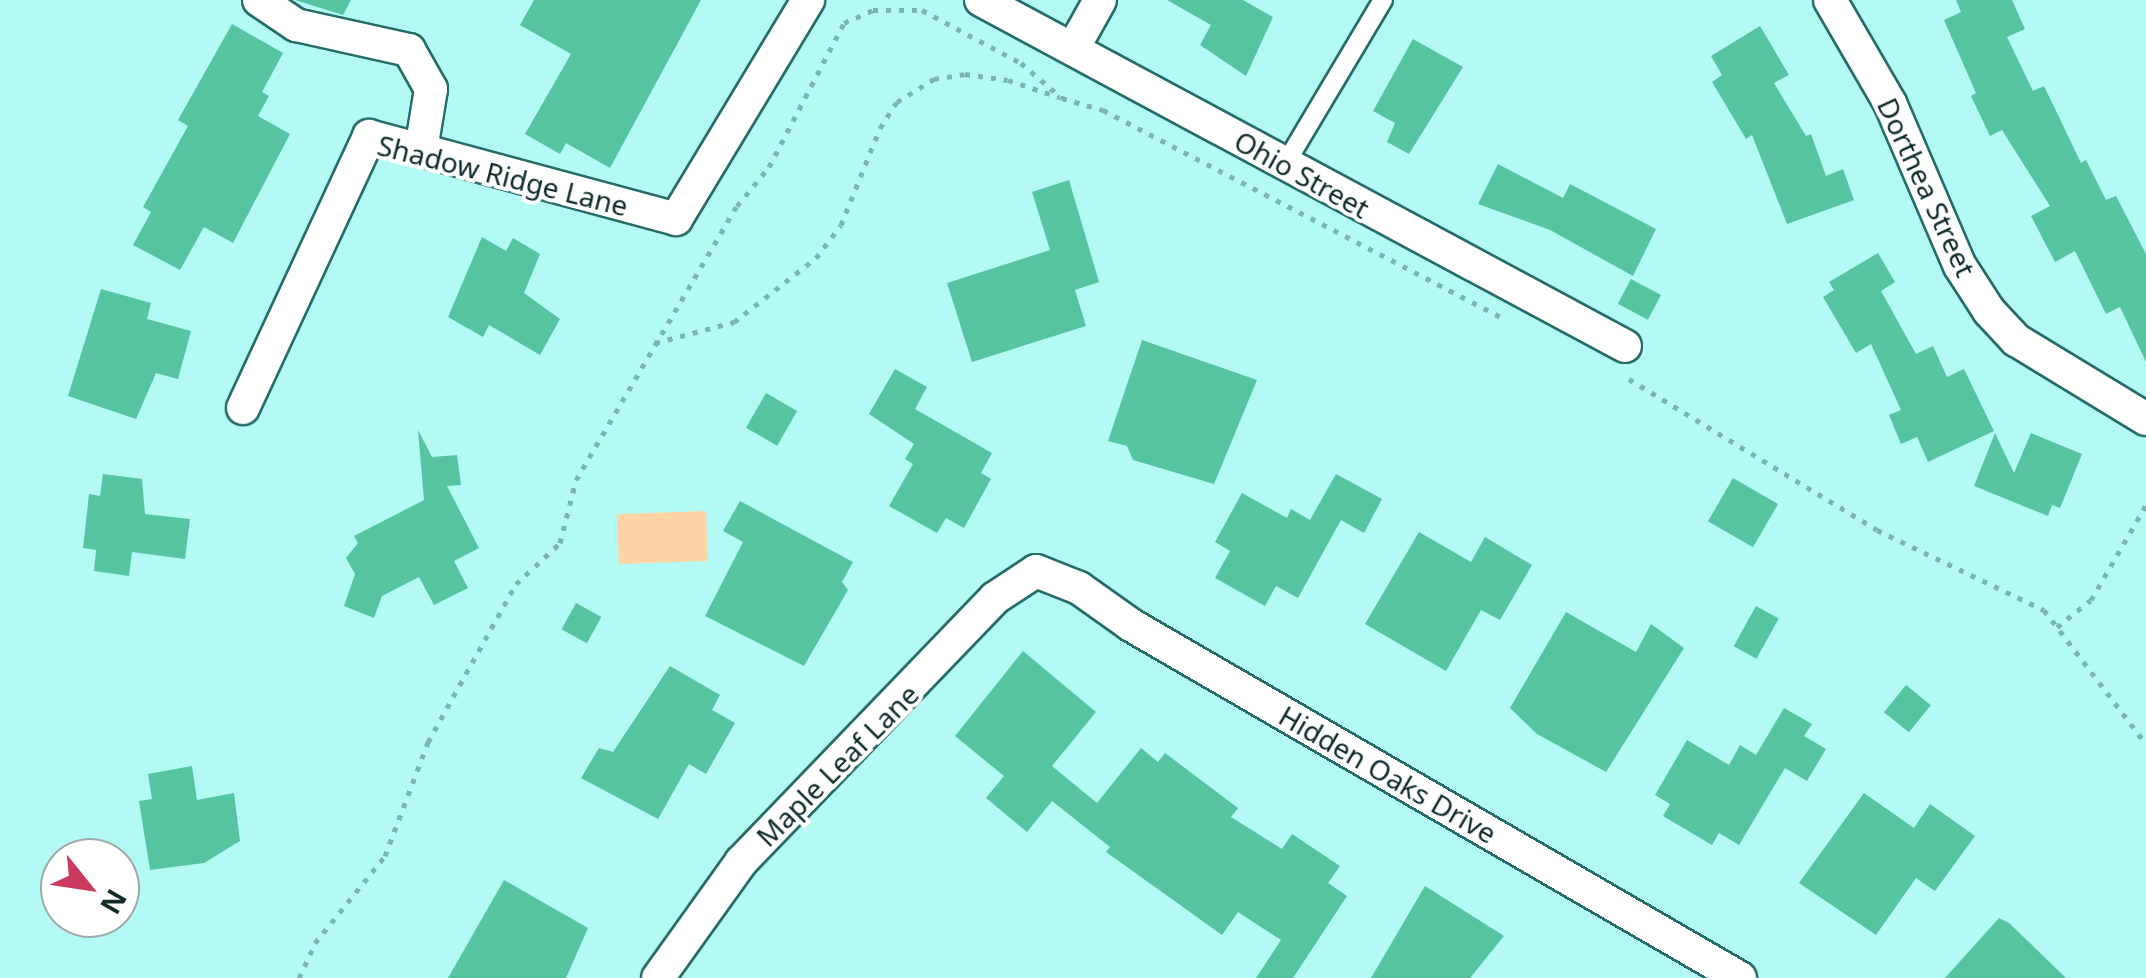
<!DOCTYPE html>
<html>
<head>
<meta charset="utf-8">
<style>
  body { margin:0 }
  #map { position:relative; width:2146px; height:978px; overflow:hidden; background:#b4faf4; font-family:"Noto Sans",sans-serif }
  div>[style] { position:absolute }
  .green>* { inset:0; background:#fed4a4; transform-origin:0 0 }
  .building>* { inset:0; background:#56c3a1; transform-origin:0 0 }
  .path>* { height:5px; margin-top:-2.5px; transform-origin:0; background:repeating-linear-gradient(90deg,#7cb4b0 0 5px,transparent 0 13px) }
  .roads { filter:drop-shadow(2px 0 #266c68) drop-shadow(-2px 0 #266c68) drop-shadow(0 2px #266c68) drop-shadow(0 -2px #266c68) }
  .service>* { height:18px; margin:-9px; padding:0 9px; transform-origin:9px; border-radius:9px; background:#fff }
  .minor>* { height:32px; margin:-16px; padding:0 16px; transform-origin:16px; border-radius:16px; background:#fff }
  span { translate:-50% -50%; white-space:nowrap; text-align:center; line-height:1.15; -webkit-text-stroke:8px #fff; paint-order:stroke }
  .street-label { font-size:28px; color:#0f2b2a }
  .north { position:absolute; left:40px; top:838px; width:100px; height:100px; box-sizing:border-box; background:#fff; border:2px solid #9faaaa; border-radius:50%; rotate:120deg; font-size:28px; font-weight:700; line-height:40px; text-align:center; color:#0f2b2a }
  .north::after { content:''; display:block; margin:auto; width:35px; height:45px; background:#c93a5e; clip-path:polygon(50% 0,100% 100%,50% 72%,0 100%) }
</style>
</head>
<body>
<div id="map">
  <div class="green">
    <i style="left:706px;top:511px;width:50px;height:89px;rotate:88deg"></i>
  </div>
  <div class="building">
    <i style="clip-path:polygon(295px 0,351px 0,343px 15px)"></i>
    <i style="clip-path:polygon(534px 0,701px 0,610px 168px,566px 143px,560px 154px,525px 134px,571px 54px,520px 25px)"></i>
    <i style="clip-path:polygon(1167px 0,1243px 0,1273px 17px,1246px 76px,1200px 45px,1211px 25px)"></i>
    <i style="clip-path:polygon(1956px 0,2012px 0,2025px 29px,2007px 37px,2033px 91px,2044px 86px,2081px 163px,2086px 160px,2106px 200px,2116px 196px,2146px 254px,2146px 362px,2120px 307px,2106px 314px,2075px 251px,2055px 262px,2031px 216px,2050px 206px,2002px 130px,1990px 136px,1971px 96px,1976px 93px,1944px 20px,1961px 12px)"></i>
    <i style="clip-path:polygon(232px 24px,283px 53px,262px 92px,269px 96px,258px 116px,290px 134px,233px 243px,204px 227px,180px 270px,133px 245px,151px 212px,143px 207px,188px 126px,178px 120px)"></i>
    <i style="clip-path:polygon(1760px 26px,1789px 75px,1774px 83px,1806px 136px,1811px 134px,1826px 176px,1843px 169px,1854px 200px,1787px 224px,1752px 135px,1746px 139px,1712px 82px,1722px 75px,1711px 56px)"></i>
    <i style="clip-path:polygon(1413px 39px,1463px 67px,1409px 154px,1387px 142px,1395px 123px,1373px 111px)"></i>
    <i style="clip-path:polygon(1498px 164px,1563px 198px,1570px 184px,1656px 229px,1633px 276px,1550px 230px,1478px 204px)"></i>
    <i style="clip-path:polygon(1069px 180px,1099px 282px,1075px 290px,1086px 326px,972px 362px,947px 283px,1050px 250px,1032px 192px)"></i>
    <i style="clip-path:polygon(482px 237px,506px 251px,513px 238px,540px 254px,524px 293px,560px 319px,540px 355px,489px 325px,483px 337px,448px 317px)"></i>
    <i style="clip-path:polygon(1878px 253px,1895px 282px,1881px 291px,1916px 354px,1933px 346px,1947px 377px,1964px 369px,1994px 431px,1928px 462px,1917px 437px,1901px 444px,1889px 415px,1901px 410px,1871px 344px,1856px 353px,1823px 297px,1834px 290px,1829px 282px)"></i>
    <i style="left:1631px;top:279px;width:34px;height:28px;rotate:28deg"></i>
    <i style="clip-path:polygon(101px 289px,151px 303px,147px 319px,191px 331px,178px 379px,156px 373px,136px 419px,68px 396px)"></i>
    <i style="clip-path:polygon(1142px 340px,1257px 380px,1214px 484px,1133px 460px,1127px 446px,1108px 441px)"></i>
    <i style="clip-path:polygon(895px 369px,927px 387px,915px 409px,992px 453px,981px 473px,991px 479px,964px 528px,946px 518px,937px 533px,889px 506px,913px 464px,905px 459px,914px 444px,869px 414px)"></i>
    <i style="left:766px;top:393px;width:36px;height:40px;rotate:30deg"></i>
    <i style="clip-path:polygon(418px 430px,432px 457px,457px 455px,461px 485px,447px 486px,479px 548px,454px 561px,468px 588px,434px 605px,419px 577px,382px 596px,374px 618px,344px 606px,355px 574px,346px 558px,358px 543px,354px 536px,424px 500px)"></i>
    <i style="clip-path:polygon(1995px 433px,2014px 473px,2031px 433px,2082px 454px,2060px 508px,2052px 505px,2048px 516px,1974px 486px)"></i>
    <i style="clip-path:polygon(103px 474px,142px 479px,145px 514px,190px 519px,185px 559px,132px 552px,129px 576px,94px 571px,96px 550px,83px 548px,89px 494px,100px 496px)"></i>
    <i style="clip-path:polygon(1336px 474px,1382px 499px,1364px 533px,1341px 520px,1298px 598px,1276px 586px,1265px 606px,1215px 578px,1230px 551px,1215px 542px,1242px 493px,1287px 518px,1291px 509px,1310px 520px)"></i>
    <i style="left:1733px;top:478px;width:52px;height:50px;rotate:30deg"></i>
    <i style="clip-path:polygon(740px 501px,853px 562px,842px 582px,848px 590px,804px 666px,705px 616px,743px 542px,723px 531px)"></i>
    <i style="clip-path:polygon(1419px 532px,1471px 562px,1485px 537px,1532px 565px,1500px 620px,1481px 610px,1446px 671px,1365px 624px)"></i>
    <i style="left:576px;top:603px;width:29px;height:30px;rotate:29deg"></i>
    <i style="left:1756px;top:606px;width:26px;height:46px;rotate:29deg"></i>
    <i style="clip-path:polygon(1566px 612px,1636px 652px,1651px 624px,1684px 648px,1606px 772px,1537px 734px,1510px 708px)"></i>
    <i style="clip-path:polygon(1023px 651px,1096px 712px,1052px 766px,1097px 803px,1141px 748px,1158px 762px,1165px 753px,1238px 808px,1231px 817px,1282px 849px,1292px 834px,1340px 866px,1328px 883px,1347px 896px,1293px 978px,1256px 978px,1281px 940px,1238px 912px,1222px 935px,1106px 852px,1110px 847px,1052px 801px,1027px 832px,986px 798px,1004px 776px,955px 736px)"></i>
    <i style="clip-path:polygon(670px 666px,720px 695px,712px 710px,735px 723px,706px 774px,689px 764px,658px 819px,581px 778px,599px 748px,613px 752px)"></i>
    <i style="left:1906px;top:685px;width:32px;height:35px;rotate:39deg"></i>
    <i style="clip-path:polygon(1784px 708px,1812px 724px,1804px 736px,1826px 749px,1807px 781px,1785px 768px,1739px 845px,1719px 833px,1712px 845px,1663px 816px,1670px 804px,1655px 795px,1687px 740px,1729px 765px,1740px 745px,1756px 755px)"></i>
    <i style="clip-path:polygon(192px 766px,197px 800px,234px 793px,240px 841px,204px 863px,150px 870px,139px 801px,152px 799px,148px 774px)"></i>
    <i style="clip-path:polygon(1864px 793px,1914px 828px,1930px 804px,1975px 836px,1935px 891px,1916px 878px,1876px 935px,1799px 883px)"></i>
    <i style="clip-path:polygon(504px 880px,588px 928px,566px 978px,448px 978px)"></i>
    <i style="clip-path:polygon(1425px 886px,1504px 936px,1470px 978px,1371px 978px)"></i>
    <i style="clip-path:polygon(1999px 918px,2009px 923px,2066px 978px,1945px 978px)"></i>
  </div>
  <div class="path">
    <i style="left:655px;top:343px;width:82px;rotate:-14.9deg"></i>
    <i style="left:734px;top:322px;width:104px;rotate:-38deg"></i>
    <i style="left:816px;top:258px;width:41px;rotate:-52.9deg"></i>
    <i style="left:841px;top:225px;width:105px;rotate:-68.1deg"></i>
    <i style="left:880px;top:128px;width:31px;rotate:-57deg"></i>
    <i style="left:897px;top:102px;width:44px;rotate:-31.9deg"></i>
    <i style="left:934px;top:79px;width:31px;rotate:-9deg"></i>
    <i style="left:965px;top:74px;width:43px;rotate:7.9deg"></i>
    <i style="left:1008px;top:80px;width:54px;rotate:18.4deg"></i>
    <i style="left:1629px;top:379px;width:290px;rotate:31.3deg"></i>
    <i style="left:1877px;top:530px;width:185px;rotate:25.6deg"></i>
    <i style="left:2044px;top:610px;width:168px;rotate:52.7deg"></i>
    <i style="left:2057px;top:627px;width:43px;rotate:-38.5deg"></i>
    <i style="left:2091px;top:600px;width:110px;rotate:-59.9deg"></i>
    <i style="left:299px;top:978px;width:38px;rotate:-65deg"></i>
    <i style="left:315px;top:943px;width:112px;rotate:-51.2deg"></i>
    <i style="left:385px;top:856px;width:122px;rotate:-69.3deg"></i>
    <i style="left:428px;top:742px;width:181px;rotate:-60.9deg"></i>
    <i style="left:516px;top:584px;width:60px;rotate:-43deg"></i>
    <i style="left:560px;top:543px;width:65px;rotate:-75.7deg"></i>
    <i style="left:576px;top:480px;width:318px;rotate:-59.6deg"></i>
    <i style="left:737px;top:206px;width:50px;rotate:-50.6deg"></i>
    <i style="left:769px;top:167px;width:162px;rotate:-62.5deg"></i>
    <i style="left:844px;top:23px;width:32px;rotate:-24deg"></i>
    <i style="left:873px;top:10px;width:49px"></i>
    <i style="left:922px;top:10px;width:112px;rotate:28.2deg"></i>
    <i style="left:1021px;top:63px;width:54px;rotate:40.5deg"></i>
    <i style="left:1062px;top:98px;width:43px;rotate:16.3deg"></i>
    <i style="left:1103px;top:110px;width:450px;rotate:27.5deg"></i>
  </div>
  <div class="roads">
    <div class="service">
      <i style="left:1284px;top:166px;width:193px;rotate:-59.2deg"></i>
    </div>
    <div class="minor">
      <i style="left:259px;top:0;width:45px;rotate:34deg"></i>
      <i style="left:296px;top:25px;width:116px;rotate:12.5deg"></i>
      <i style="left:409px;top:50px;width:45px;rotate:60.6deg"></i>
      <i style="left:431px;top:89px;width:62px;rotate:99.3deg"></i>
      <i style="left:981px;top:0;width:731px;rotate:28.25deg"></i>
      <i style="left:1830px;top:0;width:119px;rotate:59.8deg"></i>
      <i style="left:1890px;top:103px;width:177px;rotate:66.8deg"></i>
      <i style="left:1960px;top:266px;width:54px;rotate:57.2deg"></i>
      <i style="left:1989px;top:311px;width:40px;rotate:47deg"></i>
      <i style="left:2016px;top:340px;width:152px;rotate:31.3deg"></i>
      <i style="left:1075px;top:45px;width:51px;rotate:-60.9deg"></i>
      <i style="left:243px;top:408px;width:300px;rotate:-65.1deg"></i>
      <i style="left:369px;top:136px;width:318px;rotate:15.1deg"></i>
      <i style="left:676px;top:219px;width:256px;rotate:-58.9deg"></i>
      <i style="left:658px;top:978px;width:143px;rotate:-54.4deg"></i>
      <i style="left:741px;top:862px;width:366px;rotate:-46.1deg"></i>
      <i style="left:995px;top:598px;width:49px;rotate:-33.4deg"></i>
      <i style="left:1036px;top:571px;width:46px;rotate:21.6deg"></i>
      <i style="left:1079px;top:588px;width:64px;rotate:35.4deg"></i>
      <i style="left:1131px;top:625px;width:704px;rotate:30.1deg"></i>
    </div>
  </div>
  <div class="street-label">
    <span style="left:1302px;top:174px;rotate:29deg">Ohio Street</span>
    <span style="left:503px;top:175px;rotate:14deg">Shadow Ridge Lane</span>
    <span style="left:1927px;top:187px;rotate:65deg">Dorthea Street</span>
    <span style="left:837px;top:765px;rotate:-45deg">Maple Leaf Lane</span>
    <span style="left:1388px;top:774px;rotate:30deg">Hidden Oaks Drive</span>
  </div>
  <div class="north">N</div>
</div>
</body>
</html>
